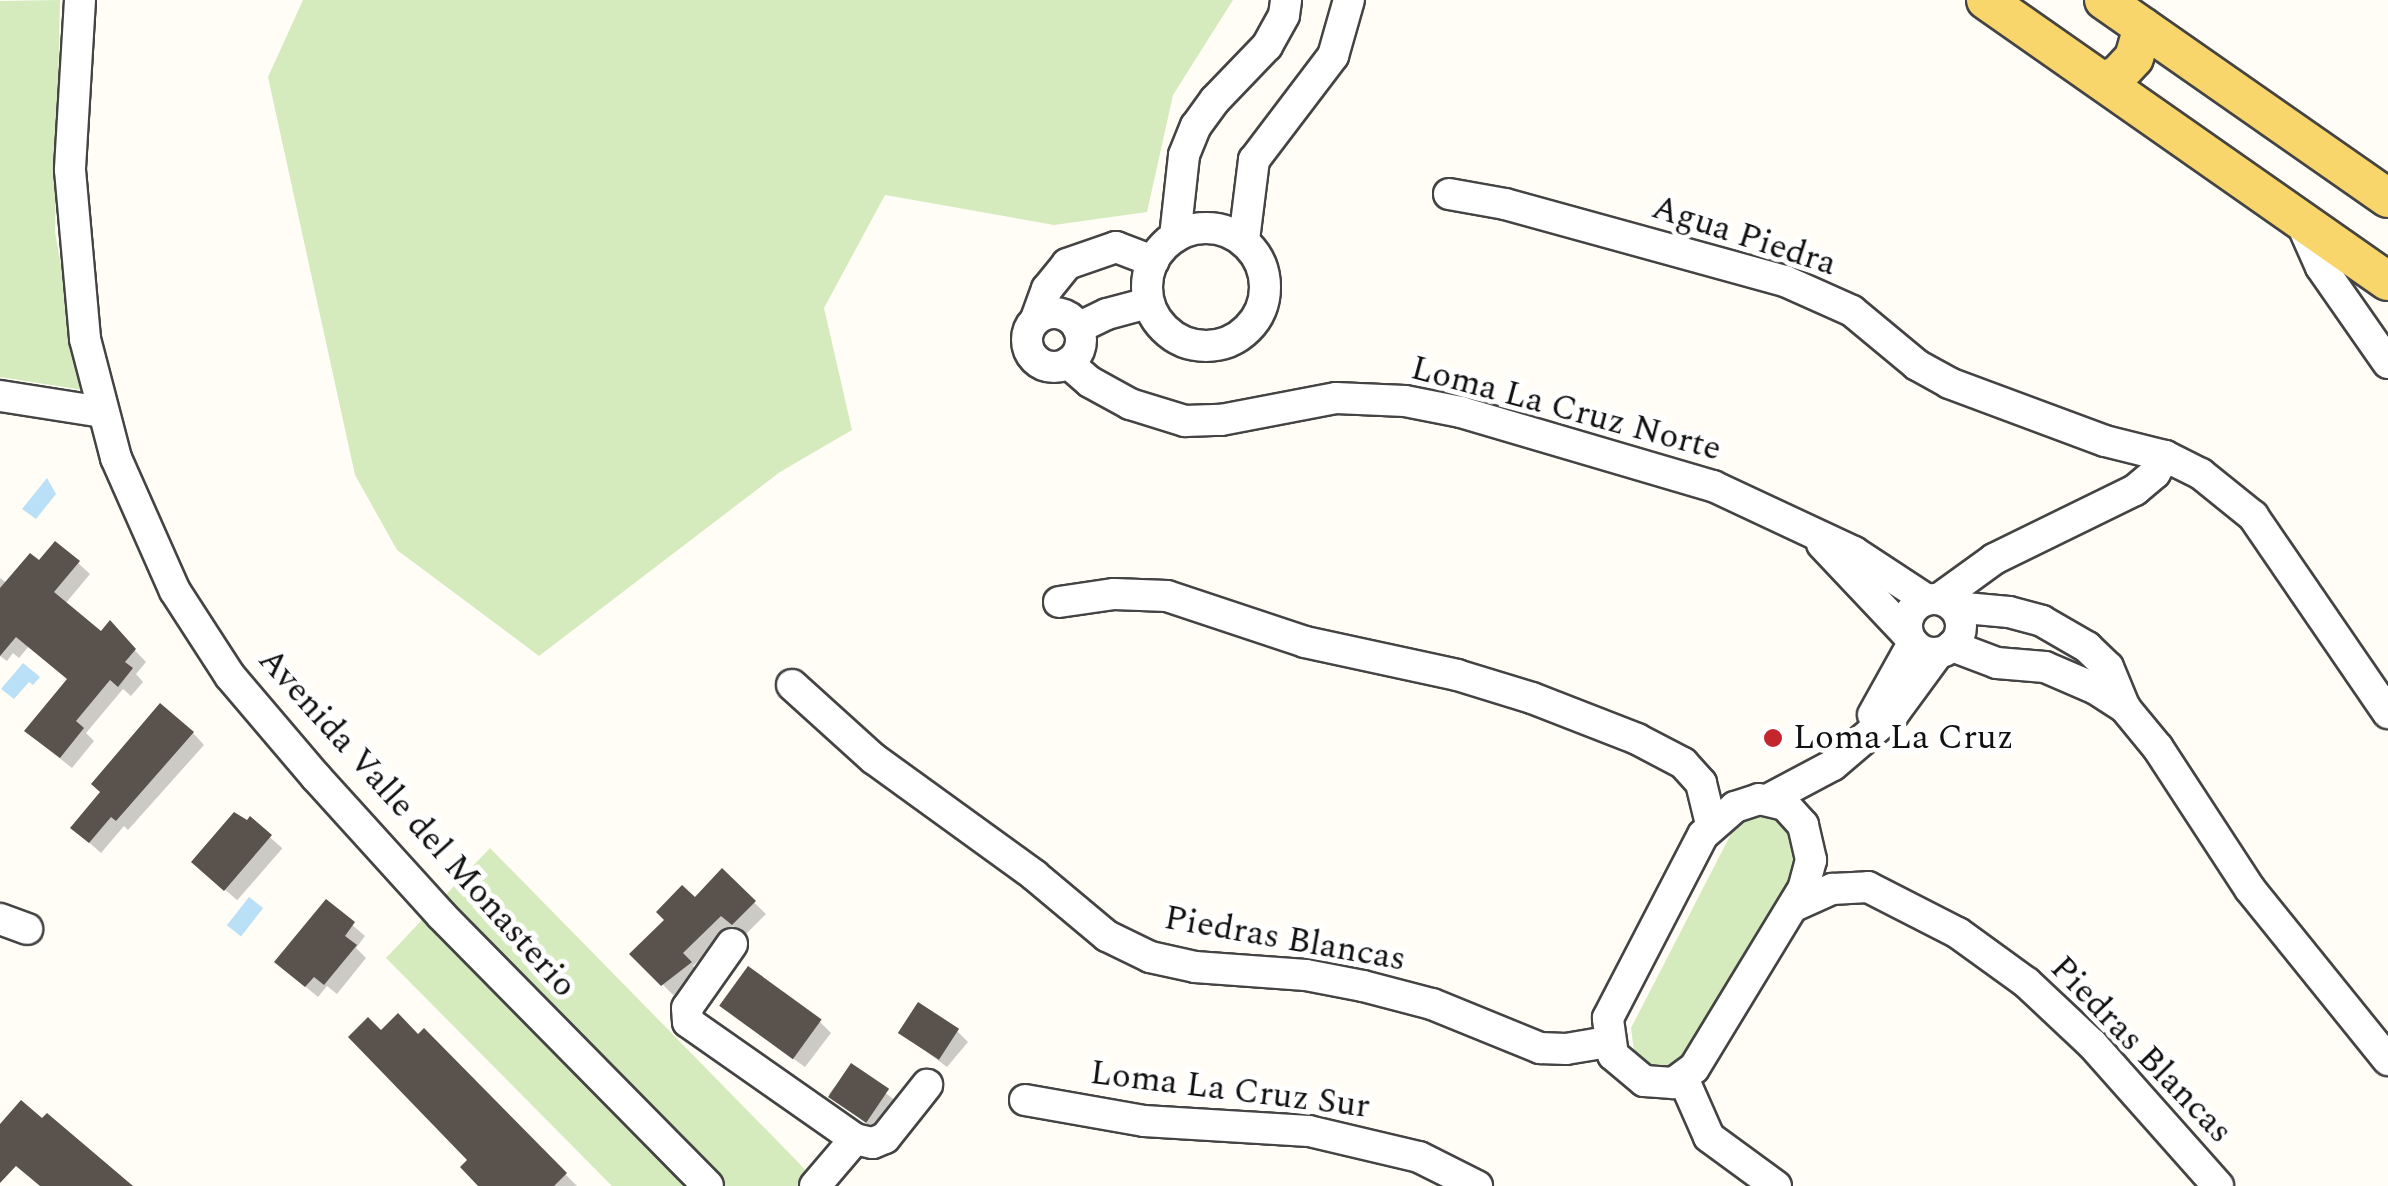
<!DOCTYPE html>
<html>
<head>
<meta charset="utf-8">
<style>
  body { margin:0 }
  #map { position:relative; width:2388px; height:1186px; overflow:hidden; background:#fffdf5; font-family:Spectral,serif }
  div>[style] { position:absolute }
  .green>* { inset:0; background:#d5ebbd }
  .water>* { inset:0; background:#b9e0f7; transform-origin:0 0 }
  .shadow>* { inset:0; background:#0003; transform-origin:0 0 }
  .building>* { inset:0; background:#5a524d; transform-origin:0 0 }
  .roads { filter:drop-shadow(2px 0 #444) drop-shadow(-2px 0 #444) drop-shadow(0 2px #444) drop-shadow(0 -2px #444) }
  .minor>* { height:30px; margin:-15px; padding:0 15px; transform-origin:15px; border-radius:15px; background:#fff }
  .minor>.ring { margin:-15px; padding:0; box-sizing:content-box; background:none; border:30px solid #fff; border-radius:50% }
  .major>* { height:38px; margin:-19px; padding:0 19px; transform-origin:19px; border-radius:19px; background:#f9d66b }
  .dots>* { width:28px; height:28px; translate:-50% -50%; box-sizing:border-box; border:5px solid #fff; border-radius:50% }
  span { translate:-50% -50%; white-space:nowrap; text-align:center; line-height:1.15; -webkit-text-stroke:10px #fff; paint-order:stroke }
  .street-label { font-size:35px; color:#111 }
  .poi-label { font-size:35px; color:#111 }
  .left { translate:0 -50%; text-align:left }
</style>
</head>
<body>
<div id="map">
  <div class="green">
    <i style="clip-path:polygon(60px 0,55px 232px,83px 390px,0 377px,0 1px)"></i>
    <i style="clip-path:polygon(303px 0,1233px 0,1173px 95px,1147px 212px,1054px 225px,885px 195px,824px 308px,852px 430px,780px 472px,539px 656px,397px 550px,355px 475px,268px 77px)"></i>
    <i style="clip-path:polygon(1761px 816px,1779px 821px,1794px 834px,1801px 854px,1797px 881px,1678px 1068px,1655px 1068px,1634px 1051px,1631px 1028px,1732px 832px,1749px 819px)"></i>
    <i style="clip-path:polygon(490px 848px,795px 1159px,820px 1186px,612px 1186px,386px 958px)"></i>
  </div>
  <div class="water">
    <i style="clip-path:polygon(47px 478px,56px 494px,36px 519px,22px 509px)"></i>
    <i style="clip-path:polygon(23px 663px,40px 677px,33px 685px,29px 682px,14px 699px,1px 689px)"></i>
    <i style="left:249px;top:897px;width:18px;height:36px;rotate:38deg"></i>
  </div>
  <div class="shadow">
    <i style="clip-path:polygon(78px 563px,90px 574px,65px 604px,101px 634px,110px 624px,146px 662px,136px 674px,143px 682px,131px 696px,123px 689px,86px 733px,94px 741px,72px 768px,39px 742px,70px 680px,29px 646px,19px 658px,13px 653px,7px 661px,0 656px,0 578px,7px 583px,39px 564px)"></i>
    <i style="clip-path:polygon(193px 733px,204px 745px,128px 830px,124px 826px,101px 853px,85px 839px)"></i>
    <i style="left:250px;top:820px;width:43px;height:69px;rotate:41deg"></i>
    <i style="clip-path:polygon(722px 872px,766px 914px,745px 935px,733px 926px,693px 966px,701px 974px,674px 996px,633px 954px)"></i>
    <i style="clip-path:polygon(326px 902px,365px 936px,356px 948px,366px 958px,337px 994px,327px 986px,318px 997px,289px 973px)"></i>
    <i style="clip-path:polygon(733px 1016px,820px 1022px,831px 1033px,805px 1067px)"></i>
    <i style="clip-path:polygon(957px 1031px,968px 1042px,947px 1067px,900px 1032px)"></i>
    <i style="clip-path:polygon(424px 1032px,577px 1186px,492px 1186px,381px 1033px,418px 1037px)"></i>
    <i style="left:851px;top:1066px;width:61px;height:36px;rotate:38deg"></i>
  </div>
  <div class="building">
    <i style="clip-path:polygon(55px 541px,80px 561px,54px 592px,101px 631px,110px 620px,136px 649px,125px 662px,133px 668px,118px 687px,110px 680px,76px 721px,84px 728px,60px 758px,24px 731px,67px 679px,16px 637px,0 656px,0 588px,30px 553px,39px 560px)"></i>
    <i style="clip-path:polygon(160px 703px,194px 732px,116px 821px,111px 817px,89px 843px,70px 828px,100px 792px,91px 784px)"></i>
    <i style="clip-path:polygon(234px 812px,247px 820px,250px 816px,272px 835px,224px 891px,191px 862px)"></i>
    <i style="clip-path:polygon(722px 868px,756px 901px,732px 925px,721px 916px,683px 953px,692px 962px,661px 986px,629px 954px,664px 920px,656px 912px,682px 885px,695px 897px)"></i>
    <i style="clip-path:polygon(326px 899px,355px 922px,345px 936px,357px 945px,324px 985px,314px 977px,305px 987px,274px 962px)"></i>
    <i style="left:748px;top:966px;width:91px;height:49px;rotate:36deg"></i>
    <i style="left:918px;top:1002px;width:49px;height:37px;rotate:33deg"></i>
    <i style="clip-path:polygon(398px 1013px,418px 1034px,424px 1028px,567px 1173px,554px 1186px,478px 1186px,460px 1167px,467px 1160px,348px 1037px,368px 1017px,381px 1030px)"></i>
    <i style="left:851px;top:1063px;width:46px;height:41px;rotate:34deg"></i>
    <i style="clip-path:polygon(21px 1100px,42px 1118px,47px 1113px,133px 1186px,40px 1186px,16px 1166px,0 1183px,0 1124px)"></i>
  </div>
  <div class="roads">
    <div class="minor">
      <i style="left:80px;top:0;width:170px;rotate:93.4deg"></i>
      <i style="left:70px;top:170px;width:170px;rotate:84.9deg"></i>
      <i style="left:85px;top:339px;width:123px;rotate:75.4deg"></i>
      <i style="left:116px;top:458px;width:145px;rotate:66.1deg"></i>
      <i style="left:175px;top:591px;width:101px;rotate:57.1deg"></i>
      <i style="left:230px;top:676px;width:133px;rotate:49.6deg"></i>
      <i style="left:316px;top:777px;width:186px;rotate:47.8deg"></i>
      <i style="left:441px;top:915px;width:380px;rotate:45.4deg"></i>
      <i style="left:1449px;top:194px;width:57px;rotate:10.1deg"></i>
      <i style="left:1505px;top:204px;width:290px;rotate:15.4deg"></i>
      <i style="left:1785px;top:281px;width:73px;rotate:24.1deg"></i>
      <i style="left:1852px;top:311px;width:85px;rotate:39.7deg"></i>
      <i style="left:1917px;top:365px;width:37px;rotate:29deg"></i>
      <i style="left:1949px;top:383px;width:166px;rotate:20.4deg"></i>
      <i style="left:2105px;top:441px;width:62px;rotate:14deg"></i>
      <i style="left:2165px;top:456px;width:40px;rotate:26.6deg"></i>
      <i style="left:2201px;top:474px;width:67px;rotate:38.9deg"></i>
      <i style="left:2253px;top:516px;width:239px;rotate:55.6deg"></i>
      <i style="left:2300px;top:220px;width:51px;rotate:65.9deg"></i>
      <i style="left:2321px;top:267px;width:117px;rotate:55.1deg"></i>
      <i class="ring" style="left:1147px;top:228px;width:88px;height:88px"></i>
      <i style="left:1175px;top:237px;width:82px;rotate:-83.7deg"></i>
      <i style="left:1184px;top:155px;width:31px;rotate:-68deg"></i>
      <i style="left:1196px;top:126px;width:32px;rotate:-54deg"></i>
      <i style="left:1215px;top:100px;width:75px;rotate:-46.1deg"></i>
      <i style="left:1267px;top:46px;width:35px;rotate:-61deg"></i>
      <i style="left:1284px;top:15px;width:15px;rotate:-82deg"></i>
      <i style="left:1244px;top:240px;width:81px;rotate:-82.9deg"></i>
      <i style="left:1254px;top:160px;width:131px;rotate:-52.8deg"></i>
      <i style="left:1333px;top:56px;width:58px;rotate:-74.1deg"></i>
      <i class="ring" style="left:1027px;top:313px;width:24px;height:24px"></i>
      <i style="left:1036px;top:319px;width:32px;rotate:-70deg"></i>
      <i style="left:1047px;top:289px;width:32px;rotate:-51deg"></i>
      <i style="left:1067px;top:264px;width:52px;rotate:-19.1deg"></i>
      <i style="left:1116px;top:247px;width:40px;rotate:21deg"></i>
      <i style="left:1078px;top:328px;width:32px;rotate:-26deg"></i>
      <i style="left:1107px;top:314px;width:42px;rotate:-15deg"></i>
      <i style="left:1068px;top:363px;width:29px;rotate:41deg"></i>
      <i style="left:1090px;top:382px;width:46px;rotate:28.8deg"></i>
      <i style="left:1130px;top:404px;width:58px;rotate:17.2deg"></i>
      <i style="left:1185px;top:421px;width:36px;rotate:-2deg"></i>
      <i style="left:1221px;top:420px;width:117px;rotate:-10.8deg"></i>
      <i style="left:1336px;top:398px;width:69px;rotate:2.5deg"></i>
      <i style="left:1405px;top:401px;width:57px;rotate:11.1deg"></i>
      <i style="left:1461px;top:412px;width:263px;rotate:16.4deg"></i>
      <i style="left:1713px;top:486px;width:156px;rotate:25.1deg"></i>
      <i style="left:1854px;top:552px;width:87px;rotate:33.3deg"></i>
      <i style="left:0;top:396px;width:103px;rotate:8.9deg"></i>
      <i style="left:1822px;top:544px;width:125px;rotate:46.6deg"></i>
      <i class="ring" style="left:1907px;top:599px;width:24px;height:24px"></i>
      <i style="left:1939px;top:599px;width:68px;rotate:-36deg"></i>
      <i style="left:1994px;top:559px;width:157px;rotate:-26.1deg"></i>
      <i style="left:2135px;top:490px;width:26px;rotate:-40deg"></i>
      <i style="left:2155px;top:473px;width:20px;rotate:-60deg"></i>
      <i style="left:1059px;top:602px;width:56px;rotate:-8.3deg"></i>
      <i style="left:1114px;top:594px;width:53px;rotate:2.2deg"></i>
      <i style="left:1167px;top:596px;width:145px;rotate:18.4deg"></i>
      <i style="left:1305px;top:642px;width:156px;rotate:12.2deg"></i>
      <i style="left:1457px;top:675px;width:78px;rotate:17deg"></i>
      <i style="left:1532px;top:698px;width:113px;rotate:21.3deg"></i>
      <i style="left:1637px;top:739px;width:52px;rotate:27.6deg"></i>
      <i style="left:1683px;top:763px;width:27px;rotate:48deg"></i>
      <i style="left:1701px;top:783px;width:42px;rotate:76.3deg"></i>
      <i style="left:1954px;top:607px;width:55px;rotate:5.2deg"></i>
      <i style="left:2009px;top:612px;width:34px;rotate:15deg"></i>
      <i style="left:2042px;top:621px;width:52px;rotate:30deg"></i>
      <i style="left:2087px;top:647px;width:29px;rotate:44deg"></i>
      <i style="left:2108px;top:667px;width:44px;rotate:67.5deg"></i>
      <i style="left:2125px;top:708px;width:52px;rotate:50.5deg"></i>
      <i style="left:2158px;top:748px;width:168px;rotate:56.9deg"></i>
      <i style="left:2250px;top:889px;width:220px;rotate:51.1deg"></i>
      <i style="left:1952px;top:646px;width:48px;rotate:20.7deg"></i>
      <i style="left:1997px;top:663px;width:48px;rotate:4.8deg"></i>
      <i style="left:2045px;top:667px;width:56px;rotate:23.3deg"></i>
      <i style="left:2096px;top:689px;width:35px;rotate:33deg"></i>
      <i style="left:792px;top:685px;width:110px;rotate:42.1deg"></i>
      <i style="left:874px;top:759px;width:198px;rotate:35.9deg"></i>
      <i style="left:1034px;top:875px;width:95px;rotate:39.9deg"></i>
      <i style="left:1107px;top:936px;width:48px;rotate:26deg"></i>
      <i style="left:1150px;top:957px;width:46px;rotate:12.5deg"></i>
      <i style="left:1195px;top:967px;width:111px;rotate:4.1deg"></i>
      <i style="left:1306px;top:975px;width:58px;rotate:10.9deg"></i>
      <i style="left:1363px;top:986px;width:71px;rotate:14.6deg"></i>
      <i style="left:1432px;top:1004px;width:117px;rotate:22.2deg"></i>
      <i style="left:1540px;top:1048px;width:26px;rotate:2deg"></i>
      <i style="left:1566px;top:1049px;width:43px;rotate:-9.5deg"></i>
      <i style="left:1873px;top:715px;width:82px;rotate:-60.9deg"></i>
      <i style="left:1759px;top:799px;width:27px;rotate:13deg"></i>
      <i style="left:1785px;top:805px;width:27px;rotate:48deg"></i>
      <i style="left:1803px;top:825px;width:36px;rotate:77deg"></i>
      <i style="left:1811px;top:860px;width:30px;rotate:105deg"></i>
      <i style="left:1803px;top:889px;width:210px;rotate:121.3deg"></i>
      <i style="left:1694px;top:1068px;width:26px;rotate:144deg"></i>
      <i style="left:1673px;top:1083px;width:29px;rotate:-176deg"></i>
      <i style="left:1644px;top:1081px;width:40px;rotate:-140deg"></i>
      <i style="left:1613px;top:1055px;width:37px;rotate:-98deg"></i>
      <i style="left:1608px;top:1018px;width:206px;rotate:-62.6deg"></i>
      <i style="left:1703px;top:835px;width:43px;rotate:-41.2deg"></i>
      <i style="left:1735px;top:807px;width:25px;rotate:-18deg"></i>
      <i style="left:1769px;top:799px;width:72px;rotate:-28deg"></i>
      <i style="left:1833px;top:765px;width:80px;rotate:-40.4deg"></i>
      <i style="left:1894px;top:713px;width:74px;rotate:-53.7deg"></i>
      <i style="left:1794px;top:906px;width:42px;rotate:-24.1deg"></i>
      <i style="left:1832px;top:889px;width:36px;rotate:-3deg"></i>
      <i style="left:1868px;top:887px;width:101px;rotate:27.1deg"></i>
      <i style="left:1958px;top:933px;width:85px;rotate:35.9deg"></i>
      <i style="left:2027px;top:983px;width:89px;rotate:43.2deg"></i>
      <i style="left:2092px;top:1044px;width:190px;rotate:48.4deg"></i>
      <i style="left:0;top:919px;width:29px;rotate:20deg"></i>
      <i style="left:732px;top:944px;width:78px;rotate:125.1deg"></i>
      <i style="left:687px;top:1008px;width:14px;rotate:86deg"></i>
      <i style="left:688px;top:1022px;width:204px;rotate:35deg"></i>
      <i style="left:855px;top:1139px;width:18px;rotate:13deg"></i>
      <i style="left:873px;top:1143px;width:13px;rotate:-23deg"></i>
      <i style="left:885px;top:1138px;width:68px;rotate:-51.6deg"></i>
      <i style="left:1683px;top:1078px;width:64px;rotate:66.2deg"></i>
      <i style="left:1709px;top:1137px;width:83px;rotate:36.2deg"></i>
      <i style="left:1025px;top:1100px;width:121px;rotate:10deg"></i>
      <i style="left:1144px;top:1121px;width:165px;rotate:3.5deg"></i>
      <i style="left:1309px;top:1131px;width:113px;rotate:13.3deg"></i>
      <i style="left:1419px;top:1157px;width:65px;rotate:26.6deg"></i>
      <i style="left:815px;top:1186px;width:62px;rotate:-49.6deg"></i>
    </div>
    <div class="major">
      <i style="left:1986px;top:0;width:490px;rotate:35deg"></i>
      <i style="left:2104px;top:0;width:346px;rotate:34.9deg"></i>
      <i style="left:2103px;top:81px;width:16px;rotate:-22deg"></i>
      <i style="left:2118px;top:75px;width:23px;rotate:-47deg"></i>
      <i style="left:2134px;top:58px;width:32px;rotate:-74deg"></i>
    </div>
  </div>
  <div class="dots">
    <i style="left:1773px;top:738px;background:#c4262e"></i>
  </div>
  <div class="street-label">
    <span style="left:1744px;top:236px;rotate:18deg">Agua Piedra</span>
    <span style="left:1566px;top:409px;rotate:15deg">Loma La Cruz Norte</span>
    <span style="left:417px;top:823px;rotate:48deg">Avenida Valle del Monasterio</span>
    <span style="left:1285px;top:939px;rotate:10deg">Piedras Blancas</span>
    <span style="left:2141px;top:1050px;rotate:46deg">Piedras Blancas</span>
    <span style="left:1230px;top:1090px;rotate:7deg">Loma La Cruz Sur</span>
  </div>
  <div class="poi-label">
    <span class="left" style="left:1793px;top:738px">Loma La Cruz</span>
  </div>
</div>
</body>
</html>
